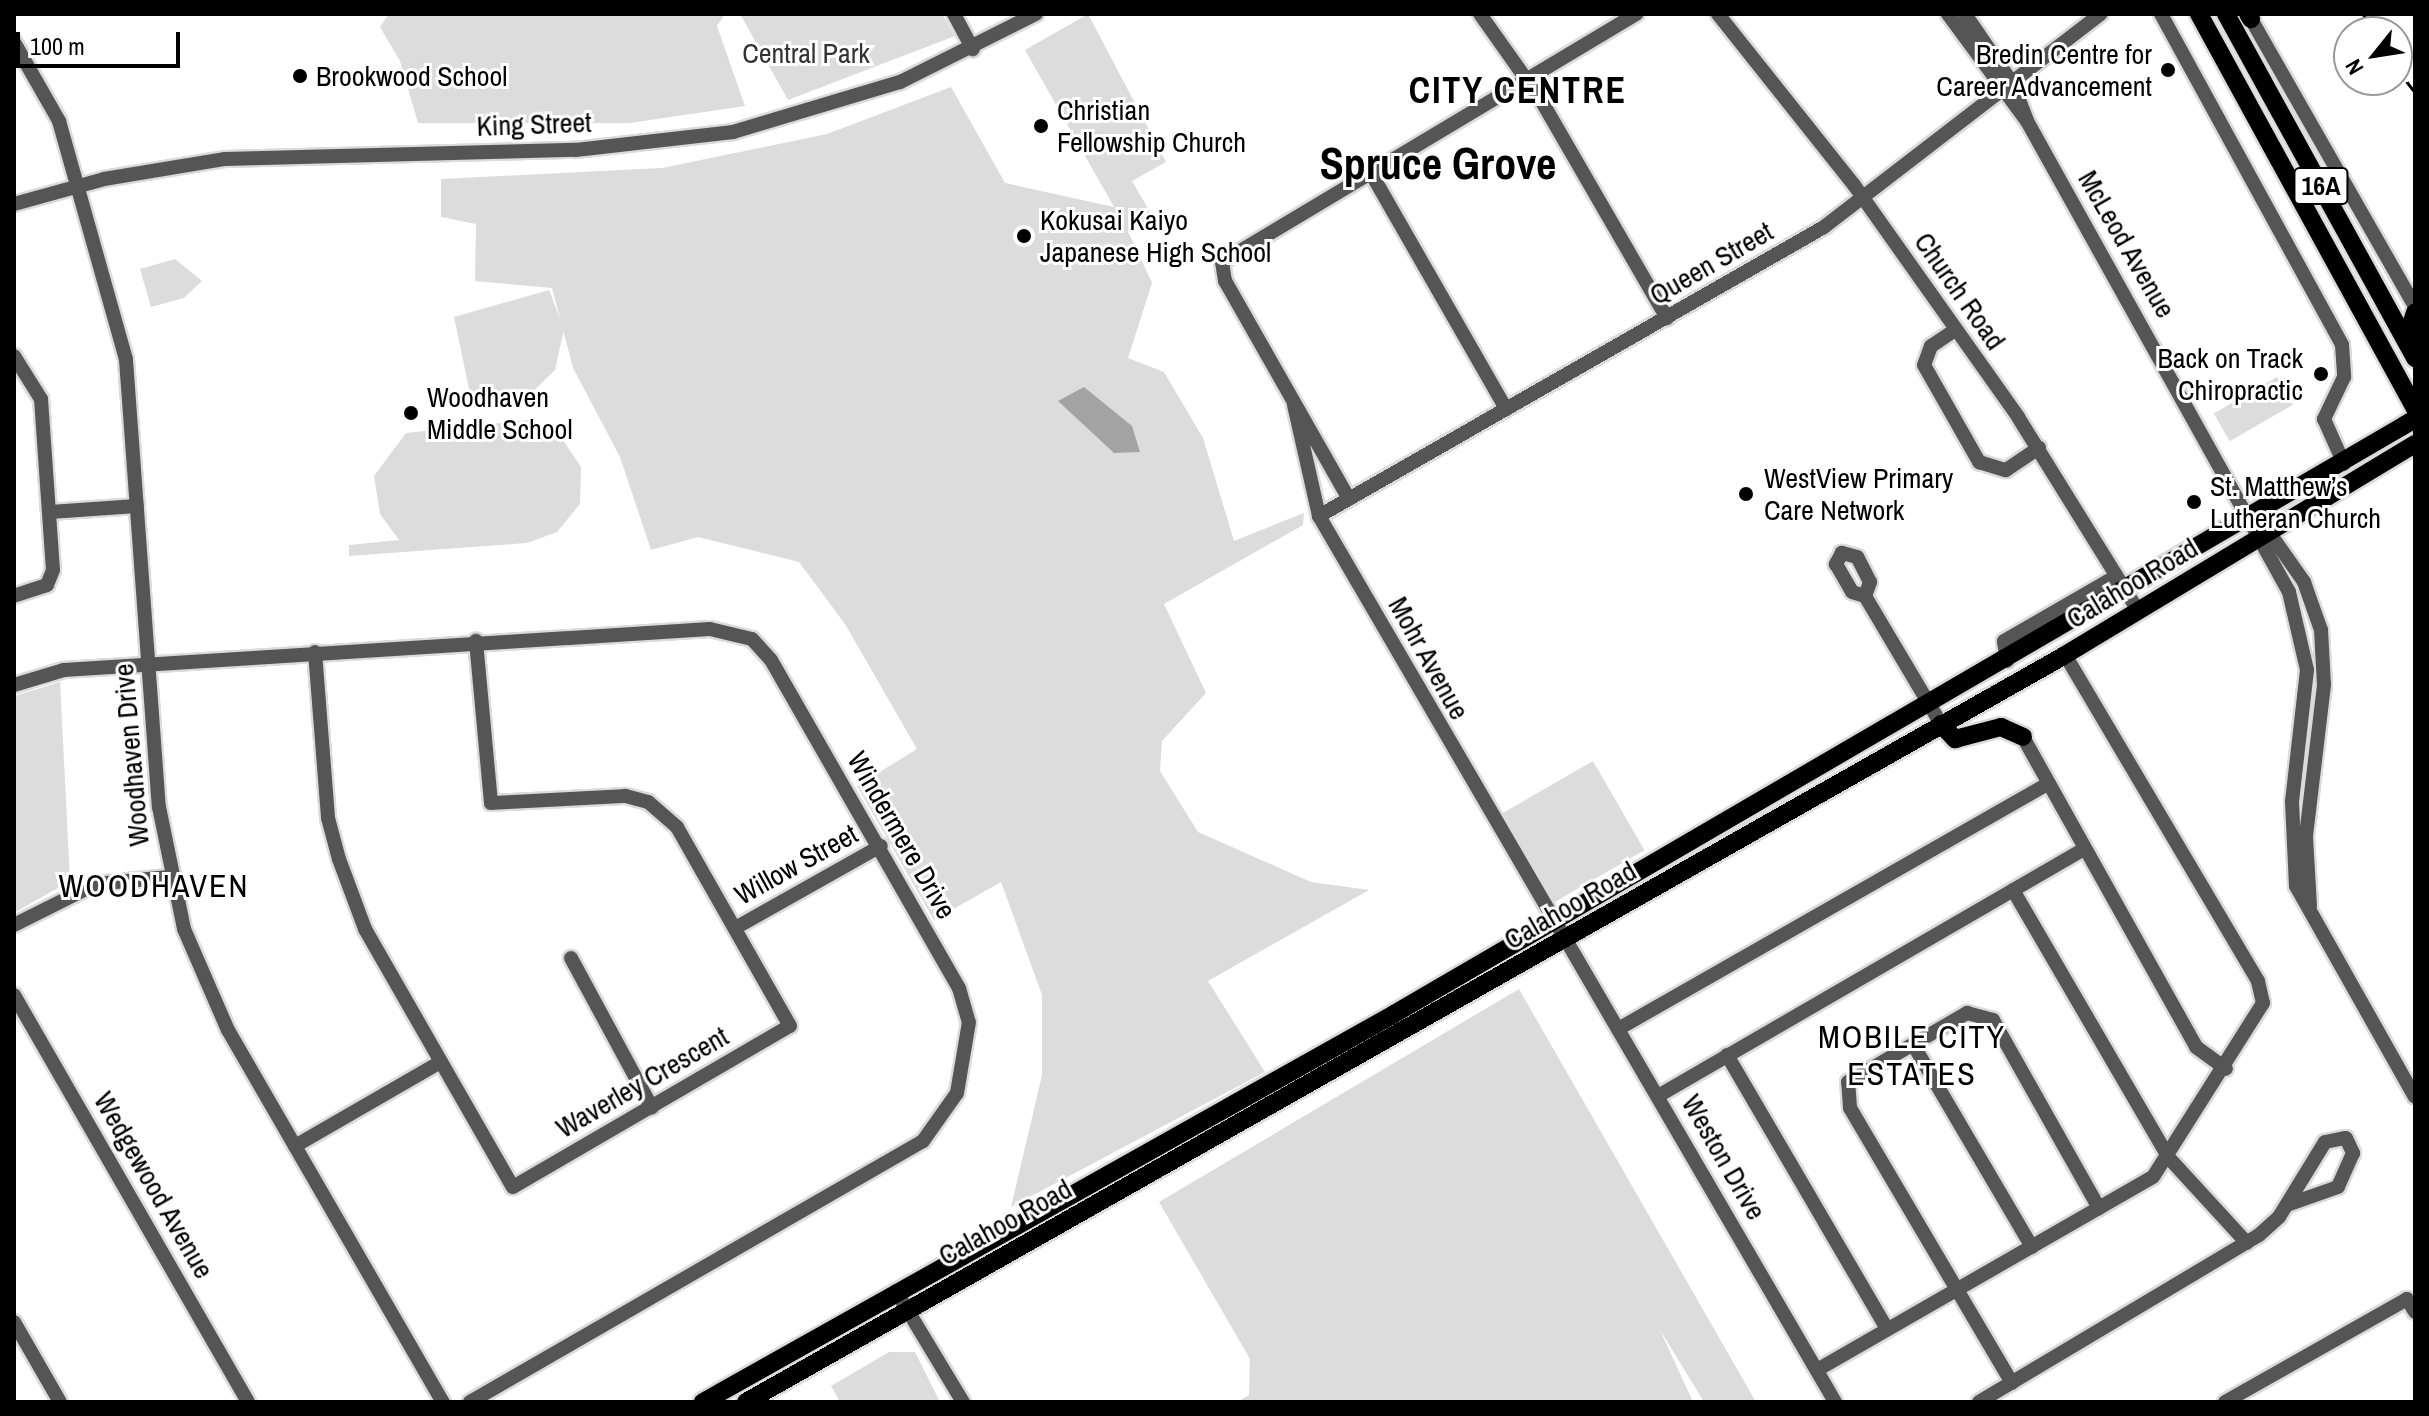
<!DOCTYPE html>
<html>
<head>
<meta charset="utf-8">
<style>
  body { margin:0 }
  #map { position:relative; width:2429px; height:1416px; overflow:hidden; background:#fff; font-family:"Archivo Narrow",sans-serif }
  div>[style] { position:absolute }
  .green>* { inset:0; background:#dcdcdc; transform-origin:0 0 }
  .water>* { inset:0; background:#a3a3a3 }
  .roads { filter:drop-shadow(2px 0 #dbdbdb) drop-shadow(-2px 0 #dbdbdb) drop-shadow(0 2px #dbdbdb) drop-shadow(0 -2px #dbdbdb) }
  .minor>* { height:14px; margin:-7px; padding:0 7px; transform-origin:7px; border-radius:7px; background:#555 }
  .major>* { height:18px; margin:-9px; padding:0 9px; transform-origin:9px; border-radius:9px; background:#000 }
  .rail>* { height:3px; margin-top:-1.5px; transform-origin:0; background:repeating-linear-gradient(90deg,#000 0 12px,transparent 0 16px) }
  .dots>* { width:22px; height:22px; translate:-50% -50%; box-sizing:border-box; border:4px solid #fff; border-radius:50% }
  span { translate:-50% -50%; white-space:nowrap; text-align:center; line-height:1.15; -webkit-text-stroke:6px #fff; paint-order:stroke }
  .shield-label span { padding:2px 6px; background:#fff; border:2px solid; border-radius:6px; -webkit-text-stroke-width:0 }
  .shield-label { font-size:26px; color:#000; font-weight:700 }
  .park-label { font-size:28px; color:#333 }
  .poi-label { font-size:28px; color:#000 }
  .right { translate:-100% -50%; text-align:right }
  .left { translate:0 -50%; text-align:left }
  .street-label { font-size:28px; color:#000 }
  .quarter-label { font-size:32px; color:#000; letter-spacing:2px }
  .district-label { font-size:36px; color:#000; font-weight:700; letter-spacing:2px }
  .town-label { font-size:44px; color:#000; font-weight:700 }
  .frame { position:absolute; inset:0; border:16px solid #000; pointer-events:none }
  .north { position:absolute; left:2333px; top:16px; width:80px; height:80px; box-sizing:border-box; background:#fff; border:2px solid #999; border-radius:50%; rotate:240deg; font-size:22px; font-weight:700; line-height:32px; text-align:center; color:#000 }
  .north::after { content:''; display:block; margin:auto; width:28px; height:36px; background:#000; clip-path:polygon(50% 0,100% 100%,50% 72%,0 100%) }
  .scale { position:absolute; left:16px; top:32px; width:164px; height:36px; box-sizing:border-box; border:4px solid #000; border-top:0; padding-left:10px; font-size:24px; line-height:28px; white-space:nowrap; color:#000; -webkit-text-stroke:6px #fff; paint-order:stroke }
</style>
</head>
<body>
<div id="map">
  <div class="green">
    <i style="clip-path:polygon(389px 14px,725px 14px,717px 26px,745px 106px,630px 123px,418px 123px,400px 61px,380px 27px)"></i>
    <i style="clip-path:polygon(740px 14px,942px 14px,955px 36px,788px 100px)"></i>
    <i style="clip-path:polygon(1088px 14px,1166px 162px,1132px 181px,1153px 217px,1128px 231px,1152px 283px,1128px 358px,1164px 372px,1203px 438px,1234px 541px,1304px 513px,1303px 525px,1164px 604px,1206px 693px,1162px 741px,1160px 771px,1198px 832px,1311px 882px,1369px 890px,1208px 981px,1265px 1072px,1011px 1207px,1042px 1075px,1042px 995px,1001px 882px,934px 920px,857px 786px,917px 749px,845px 624px,799px 562px,698px 537px,651px 550px,620px 457px,573px 368px,552px 288px,475px 281px,476px 224px,441px 217px,441px 179px,662px 168px,827px 134px,951px 87px,1005px 183px,1114px 207px,1025px 50px)"></i>
    <i style="clip-path:polygon(175px 259px,202px 281px,184px 298px,151px 307px,140px 269px)"></i>
    <i style="clip-path:polygon(549px 290px,564px 329px,555px 370px,523px 401px,473px 408px,454px 317px)"></i>
    <i style="left:2277px;top:377px;width:32px;height:73px;rotate:60deg"></i>
    <i style="clip-path:polygon(528px 420px,561px 437px,581px 467px,580px 504px,557px 532px,527px 543px,349px 556px,349px 545px,399px 540px,380px 514px,374px 476px,406px 433px)"></i>
    <i style="clip-path:polygon(60px 682px,70px 881px,14px 913px,14px 696px)"></i>
    <i style="left:1593px;top:761px;width:103px;height:108px;rotate:60deg"></i>
    <i style="clip-path:polygon(1519px 989px,1756px 1402px,1704px 1402px,1660px 1330px,1693px 1402px,1237px 1402px,1249px 1395px,1250px 1359px,1159px 1202px)"></i>
    <i style="clip-path:polygon(889px 1352px,915px 1352px,940px 1402px,840px 1402px,831px 1386px)"></i>
  </div>
  <div class="water">
    <i style="clip-path:polygon(1084px 387px,1132px 426px,1140px 452px,1114px 453px,1058px 401px)"></i>
  </div>
  <div class="roads">
    <div class="minor">
      <i style="left:954px;top:14px;width:40px;rotate:62deg"></i>
      <i style="left:1480px;top:14px;width:105px;rotate:54.7deg"></i>
      <i style="left:1541px;top:100px;width:252px;rotate:60deg"></i>
      <i style="left:1718px;top:14px;width:218px;rotate:51.5deg"></i>
      <i style="left:1854px;top:185px;width:284px;rotate:54.7deg"></i>
      <i style="left:2018px;top:417px;width:229px;rotate:58.2deg"></i>
      <i style="left:1948px;top:14px;width:133px;rotate:53.6deg"></i>
      <i style="left:1965px;top:14px;width:85px;rotate:55.6deg"></i>
      <i style="left:2013px;top:84px;width:40px;rotate:69deg"></i>
      <i style="left:2027px;top:121px;width:539px;rotate:60.91deg"></i>
      <i style="left:2289px;top:592px;width:80px;rotate:77deg"></i>
      <i style="left:2307px;top:670px;width:133px;rotate:96.5deg"></i>
      <i style="left:2292px;top:802px;width:84px;rotate:87.3deg"></i>
      <i style="left:2296px;top:886px;width:242px;rotate:60.6deg"></i>
      <i style="left:2161px;top:14px;width:377px;rotate:61.3deg"></i>
      <i style="left:2342px;top:345px;width:32px;rotate:86deg"></i>
      <i style="left:2344px;top:377px;width:47px;rotate:115.5deg"></i>
      <i style="left:2324px;top:419px;width:49px;rotate:66deg"></i>
      <i style="left:2251px;top:19px;width:331px;rotate:60.3deg"></i>
      <i style="left:14px;top:42px;width:91px;rotate:60.3deg"></i>
      <i style="left:59px;top:121px;width:248px;rotate:74.3deg"></i>
      <i style="left:126px;top:360px;width:448px;rotate:85.8deg"></i>
      <i style="left:159px;top:807px;width:125px;rotate:78.4deg"></i>
      <i style="left:184px;top:929px;width:110px;rotate:66.5deg"></i>
      <i style="left:228px;top:1030px;width:430px;rotate:60deg"></i>
      <i style="left:1371px;top:173px;width:272px;rotate:60.2deg"></i>
      <i style="left:14px;top:204px;width:93px;rotate:-15.5deg"></i>
      <i style="left:104px;top:179px;width:123px;rotate:-9.4deg"></i>
      <i style="left:225px;top:159px;width:351px;rotate:-1.5deg"></i>
      <i style="left:576px;top:150px;width:158px;rotate:-6.5deg"></i>
      <i style="left:733px;top:132px;width:174px;rotate:-16.7deg"></i>
      <i style="left:900px;top:82px;width:152px;rotate:-26.6deg"></i>
      <i style="left:1955px;top:330px;width:29px;rotate:146deg"></i>
      <i style="left:1931px;top:346px;width:20px;rotate:110deg"></i>
      <i style="left:1924px;top:365px;width:112px;rotate:60.4deg"></i>
      <i style="left:1979px;top:462px;width:28px;rotate:17deg"></i>
      <i style="left:2006px;top:470px;width:40px;rotate:-34deg"></i>
      <i style="left:14px;top:356px;width:51px;rotate:57.9deg"></i>
      <i style="left:41px;top:399px;width:171px;rotate:86deg"></i>
      <i style="left:53px;top:570px;width:16px;rotate:112deg"></i>
      <i style="left:47px;top:585px;width:35px;rotate:162deg"></i>
      <i style="left:1294px;top:405px;width:114px;rotate:77.3deg"></i>
      <i style="left:1319px;top:516px;width:1025px;rotate:59.78deg"></i>
      <i style="left:1349px;top:499px;width:251px;rotate:-119.6deg"></i>
      <i style="left:1225px;top:281px;width:19px;rotate:-99deg"></i>
      <i style="left:1222px;top:262px;width:483px;rotate:-30.9deg"></i>
      <i style="left:50px;top:512px;width:87px;rotate:-3.9deg"></i>
      <i style="left:1319px;top:516px;width:582px;rotate:-29.78deg"></i>
      <i style="left:1824px;top:227px;width:349px;rotate:-37.6deg"></i>
      <i style="left:2264px;top:525px;width:70px;rotate:54.9deg"></i>
      <i style="left:2304px;top:582px;width:51px;rotate:70.5deg"></i>
      <i style="left:2321px;top:630px;width:55px;rotate:86.9deg"></i>
      <i style="left:2324px;top:685px;width:153px;rotate:96.8deg"></i>
      <i style="left:2306px;top:837px;width:69px;rotate:86.7deg"></i>
      <i style="left:1865px;top:596px;width:15px;rotate:-70deg"></i>
      <i style="left:1870px;top:582px;width:28px;rotate:-117deg"></i>
      <i style="left:1857px;top:557px;width:16px;rotate:-165deg"></i>
      <i style="left:1842px;top:553px;width:13px;rotate:119deg"></i>
      <i style="left:1836px;top:564px;width:32px;rotate:60deg"></i>
      <i style="left:1852px;top:592px;width:14px;rotate:17deg"></i>
      <i style="left:1865px;top:596px;width:149px;rotate:59.3deg"></i>
      <i style="left:315px;top:652px;width:167px;rotate:85.5deg"></i>
      <i style="left:328px;top:818px;width:42px;rotate:75deg"></i>
      <i style="left:339px;top:859px;width:75px;rotate:69.6deg"></i>
      <i style="left:365px;top:929px;width:297px;rotate:60.2deg"></i>
      <i style="left:513px;top:1187px;width:320px;rotate:-30.2deg"></i>
      <i style="left:790px;top:1026px;width:229px;rotate:-119.6deg"></i>
      <i style="left:677px;top:827px;width:38px;rotate:-139deg"></i>
      <i style="left:648px;top:802px;width:24px;rotate:-165deg"></i>
      <i style="left:625px;top:796px;width:134px;rotate:177deg"></i>
      <i style="left:491px;top:803px;width:163px;rotate:-95.3deg"></i>
      <i style="left:2007px;top:661px;width:20px;rotate:-99deg"></i>
      <i style="left:2004px;top:641px;width:126px;rotate:-30deg"></i>
      <i style="left:14px;top:685px;width:52px;rotate:-16.7deg"></i>
      <i style="left:64px;top:670px;width:647px;rotate:-3.63deg"></i>
      <i style="left:710px;top:629px;width:43px;rotate:13.4deg"></i>
      <i style="left:752px;top:639px;width:28px;rotate:48deg"></i>
      <i style="left:771px;top:660px;width:378px;rotate:60.2deg"></i>
      <i style="left:959px;top:988px;width:35px;rotate:74deg"></i>
      <i style="left:969px;top:1022px;width:72px;rotate:99.6deg"></i>
      <i style="left:957px;top:1093px;width:59px;rotate:125.3deg"></i>
      <i style="left:923px;top:1141px;width:523px;rotate:150.05deg"></i>
      <i style="left:2023px;top:737px;width:355px;rotate:60.8deg"></i>
      <i style="left:2196px;top:1047px;width:37px;rotate:36deg"></i>
      <i style="left:2013px;top:890px;width:310px;rotate:59.8deg"></i>
      <i style="left:2169px;top:1158px;width:115px;rotate:47.5deg"></i>
      <i style="left:14px;top:925px;width:92px;rotate:-26.6deg"></i>
      <i style="left:96px;top:884px;width:73px;rotate:-5.5deg"></i>
      <i style="left:737px;top:927px;width:165px;rotate:-29.4deg"></i>
      <i style="left:571px;top:958px;width:170px;rotate:61.6deg"></i>
      <i style="left:14px;top:995px;width:469px;rotate:60.1deg"></i>
      <i style="left:1618px;top:1029px;width:494px;rotate:-29.7deg"></i>
      <i style="left:1914px;top:1046px;width:233px;rotate:59.6deg"></i>
      <i style="left:1727px;top:1055px;width:317px;rotate:59.7deg"></i>
      <i style="left:1658px;top:1096px;width:490px;rotate:-30.1deg"></i>
      <i style="left:295px;top:1146px;width:166px;rotate:-30deg"></i>
      <i style="left:896px;top:1291px;width:130px;rotate:58.9deg"></i>
      <i style="left:14px;top:1322px;width:92px;rotate:60.1deg"></i>
      <i style="left:1817px;top:1370px;width:387px;rotate:-29.9deg"></i>
      <i style="left:2153px;top:1177px;width:206px;rotate:-57.7deg"></i>
      <i style="left:2263px;top:1003px;width:23px;rotate:-103deg"></i>
      <i style="left:2258px;top:981px;width:379px;rotate:-120.6deg"></i>
      <i style="left:2012px;top:1383px;width:319px;rotate:-120.5deg"></i>
      <i style="left:1850px;top:1108px;width:26px;rotate:-94deg"></i>
      <i style="left:1848px;top:1082px;width:138px;rotate:-30.1deg"></i>
      <i style="left:1967px;top:1013px;width:27px;rotate:15deg"></i>
      <i style="left:1993px;top:1020px;width:216px;rotate:60.6deg"></i>
      <i style="left:1979px;top:1402px;width:326px;rotate:-30.8deg"></i>
      <i style="left:2259px;top:1235px;width:27px;rotate:-42deg"></i>
      <i style="left:2279px;top:1217px;width:88px;rotate:-58.5deg"></i>
      <i style="left:2325px;top:1142px;width:21px;rotate:-11deg"></i>
      <i style="left:2346px;top:1138px;width:17px;rotate:65deg"></i>
      <i style="left:2353px;top:1153px;width:37px;rotate:114deg"></i>
      <i style="left:2338px;top:1187px;width:54px;rotate:160.6deg"></i>
      <i style="left:2225px;top:1402px;width:209px;rotate:-29.5deg"></i>
      <i style="left:2407px;top:1299px;width:15px;rotate:58deg"></i>
    </div>
    <div class="major">
      <i style="left:2199px;top:14px;width:450px;rotate:61.3deg"></i>
      <i style="left:2226px;top:14px;width:393px;rotate:61.2deg"></i>
      <i style="left:2248px;top:14px;width:6px;rotate:59deg"></i>
      <i style="left:2406px;top:340px;width:29px;rotate:-72deg"></i>
      <i style="left:1941px;top:724px;width:21px;rotate:47deg"></i>
      <i style="left:1955px;top:739px;width:48px;rotate:-14.6deg"></i>
      <i style="left:2001px;top:727px;width:24px;rotate:24deg"></i>
      <i style="left:703px;top:1402px;width:792px;rotate:-29.31deg"></i>
      <i style="left:1394px;top:1014px;width:1182px;rotate:-30.23deg"></i>
      <i style="left:746px;top:1402px;width:1516px;rotate:-29.52deg"></i>
      <i style="left:2065px;top:655px;width:409px;rotate:-31.1deg"></i>
    </div>
  </div>
  <div class="rail">
    <i style="left:2363px;top:14px;width:23px;rotate:50deg"></i>
    <i style="left:2397px;top:69px;width:29px;rotate:52deg"></i>
  </div>
  <div class="dots">
    <i style="left:2168px;top:70px;background:#000"></i>
    <i style="left:300px;top:76px;background:#000"></i>
    <i style="left:1041px;top:126px;background:#000"></i>
    <i style="left:1024px;top:236px;background:#000"></i>
    <i style="left:2321px;top:374px;background:#000"></i>
    <i style="left:411px;top:413px;background:#000"></i>
    <i style="left:1746px;top:494px;background:#000"></i>
    <i style="left:2194px;top:502px;background:#000"></i>
  </div>
  <div class="shield-label">
    <span style="left:2321px;top:186px">16A</span>
  </div>
  <div class="park-label">
    <span style="left:806px;top:53px">Central Park</span>
  </div>
  <div class="poi-label">
    <span class="right" style="left:2152px;top:70px">Bredin Centre for<br>Career Advancement</span>
    <span class="left" style="left:316px;top:76px">Brookwood School</span>
    <span class="left" style="left:1057px;top:126px">Christian<br>Fellowship Church</span>
    <span class="left" style="left:1040px;top:236px">Kokusai Kaiyo<br>Japanese High School</span>
    <span class="right" style="left:2303px;top:374px">Back on Track<br>Chiropractic</span>
    <span class="left" style="left:427px;top:413px">Woodhaven<br>Middle School</span>
    <span class="left" style="left:1764px;top:494px">WestView Primary<br>Care Network</span>
    <span class="left" style="left:2210px;top:502px">St. Matthew’s<br>Lutheran Church</span>
  </div>
  <div class="street-label">
    <span style="left:534px;top:124px;rotate:-2deg">King Street</span>
    <span style="left:2127px;top:244px;rotate:60deg">McLeod Avenue</span>
    <span style="left:1711px;top:263px;rotate:-30deg">Queen Street</span>
    <span style="left:1960px;top:291px;rotate:55deg">Church Road</span>
    <span style="left:2132px;top:583px;rotate:-31deg">Calahoo Road</span>
    <span style="left:1429px;top:658px;rotate:61deg">Mohr Avenue</span>
    <span style="left:131px;top:755px;rotate:-95deg">Woodhaven Drive</span>
    <span style="left:902px;top:835px;rotate:60deg">Windermere Drive</span>
    <span style="left:796px;top:864px;rotate:-29deg">Willow Street</span>
    <span style="left:1570px;top:905px;rotate:-30deg">Calahoo Road</span>
    <span style="left:642px;top:1082px;rotate:-30deg">Waverley Crescent</span>
    <span style="left:1724px;top:1157px;rotate:60deg">Weston Drive</span>
    <span style="left:154px;top:1185px;rotate:60deg">Wedgewood Avenue</span>
    <span style="left:1005px;top:1222px;rotate:-29deg">Calahoo Road</span>
  </div>
  <div class="quarter-label">
    <span style="left:154px;top:886px">WOODHAVEN</span>
    <span style="left:1912px;top:1056px">MOBILE CITY<br>ESTATES</span>
  </div>
  <div class="district-label">
    <span style="left:1518px;top:91px">CITY CENTRE</span>
  </div>
  <div class="town-label">
    <span style="left:1438px;top:163px">Spruce Grove</span>
  </div>
  <div class="frame"></div>
  <div class="north">N</div>
  <div class="scale">100 m</div>
</div>
</body>
</html>
